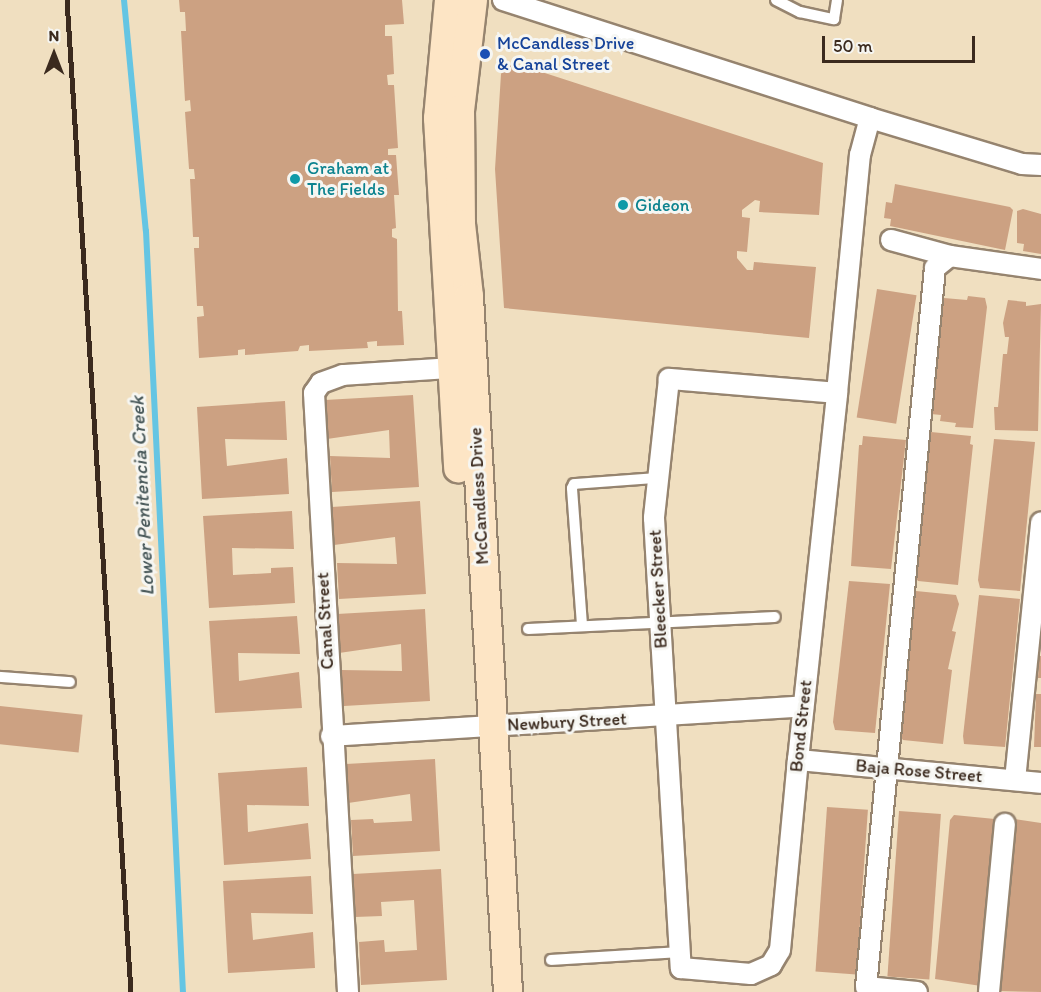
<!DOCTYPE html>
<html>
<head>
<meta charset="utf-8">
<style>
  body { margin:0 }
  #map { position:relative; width:1041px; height:992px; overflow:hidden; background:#f0dfc0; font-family:Itim,sans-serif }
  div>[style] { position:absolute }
  .stream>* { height:6px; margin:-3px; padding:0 3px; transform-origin:3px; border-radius:3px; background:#65c5e3 }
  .building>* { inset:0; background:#cca182; transform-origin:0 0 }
  .roads { filter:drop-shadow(2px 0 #96846f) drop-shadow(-2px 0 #96846f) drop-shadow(0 2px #96846f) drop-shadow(0 -2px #96846f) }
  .lane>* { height:10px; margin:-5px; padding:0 5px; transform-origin:5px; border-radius:5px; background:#fff }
  .street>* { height:20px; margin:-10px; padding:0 10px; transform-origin:10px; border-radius:10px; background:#fff }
  .secondary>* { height:28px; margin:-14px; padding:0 14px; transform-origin:14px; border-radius:14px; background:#fde5c5 }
  .rail>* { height:4.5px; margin:-2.25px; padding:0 2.25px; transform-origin:2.25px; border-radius:2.25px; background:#3b2a1e }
  .dots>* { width:16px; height:16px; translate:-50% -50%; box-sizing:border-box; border:3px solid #f6f6f2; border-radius:50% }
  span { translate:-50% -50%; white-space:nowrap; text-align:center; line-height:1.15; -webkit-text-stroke:6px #f6f6f2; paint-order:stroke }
  .transit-label { font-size:18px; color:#164399 }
  .left { translate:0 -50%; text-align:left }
  .culture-label { font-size:18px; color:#0d838f }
  .street-label { font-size:18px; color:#3b2a1e }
  .water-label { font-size:20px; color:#485859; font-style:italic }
  .north { position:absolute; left:24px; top:24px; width:60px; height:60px; -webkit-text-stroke:4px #f6f6f2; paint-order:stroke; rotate:0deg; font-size:16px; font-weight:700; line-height:24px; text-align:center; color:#3b2a1e }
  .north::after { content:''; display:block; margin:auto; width:21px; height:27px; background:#3b2a1e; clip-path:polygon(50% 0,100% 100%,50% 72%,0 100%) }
  .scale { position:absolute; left:822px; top:36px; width:153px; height:27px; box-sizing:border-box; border:3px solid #3b2a1e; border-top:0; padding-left:8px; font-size:18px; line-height:21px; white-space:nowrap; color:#3b2a1e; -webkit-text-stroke:4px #f6f6f2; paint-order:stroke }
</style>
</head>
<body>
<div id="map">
  <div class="stream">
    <i style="left:124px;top:0;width:232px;rotate:84.6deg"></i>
    <i style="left:146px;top:231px;width:762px;rotate:87.22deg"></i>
  </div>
  <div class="building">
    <i style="clip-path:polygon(179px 0,402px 0,404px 24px,385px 25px,385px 36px,392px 36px,394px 74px,387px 75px,388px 85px,394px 85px,398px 148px,388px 149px,388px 155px,396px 155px,399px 195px,394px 195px,396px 228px,392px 229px,392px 237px,397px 239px,398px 311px,402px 311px,404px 345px,377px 346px,377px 341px,367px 342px,368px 348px,309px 351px,309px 345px,300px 346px,298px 351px,245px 355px,245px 349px,238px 350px,238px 355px,199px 358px,197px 317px,204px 316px,203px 306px,197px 306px,194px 248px,199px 248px,199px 237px,193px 237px,190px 179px,195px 179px,194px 169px,189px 169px,185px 112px,191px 111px,190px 100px,185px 101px,181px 31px,186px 31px,185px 12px,180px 12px)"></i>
    <i style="clip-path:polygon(517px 64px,823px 163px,819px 215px,759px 212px,760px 201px,755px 200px,742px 210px,742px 217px,750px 218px,747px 252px,737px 251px,737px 258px,747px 270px,753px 270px,754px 262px,816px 267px,809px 338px,504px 308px,495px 169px,501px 74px,506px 66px)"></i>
    <i style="clip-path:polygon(895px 184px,1010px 207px,1013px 210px,1005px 250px,890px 226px,891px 219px,884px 218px,886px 202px,892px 203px)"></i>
    <i style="clip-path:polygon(1023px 209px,1041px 214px,1041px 254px,1023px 251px,1024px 244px,1017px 243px,1017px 211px)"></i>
    <i style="left:877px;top:289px;width:40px;height:130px;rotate:9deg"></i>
    <i style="clip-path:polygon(968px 296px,985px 298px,987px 307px,973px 428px,955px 427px,956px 423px,940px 421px,941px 415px,931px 414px,944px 298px,967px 300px)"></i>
    <i style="clip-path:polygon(1008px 300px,1026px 302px,1026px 306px,1041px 304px,1038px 431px,995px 430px,994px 407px,998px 407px,1003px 354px,1007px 354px,1009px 337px,1005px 337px,1003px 323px)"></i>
    <i style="clip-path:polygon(413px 395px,419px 487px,332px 492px,330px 456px,390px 458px,389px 430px,327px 439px,325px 400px)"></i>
    <i style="clip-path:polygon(285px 401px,287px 440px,225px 439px,227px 466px,287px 458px,289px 494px,202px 499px,197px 407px)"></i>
    <i style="clip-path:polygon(931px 432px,971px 436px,970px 444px,973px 445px,958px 585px,918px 581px,915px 577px)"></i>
    <i style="clip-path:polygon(863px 436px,906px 440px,891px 569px,851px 566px,859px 445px,862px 445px)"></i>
    <i style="clip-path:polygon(994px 439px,1035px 442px,1020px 591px,980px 588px,978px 580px)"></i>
    <i style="clip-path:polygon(420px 501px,426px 594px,339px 599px,337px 563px,397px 564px,395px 537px,334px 545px,332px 507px)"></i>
    <i style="clip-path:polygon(292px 511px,294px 549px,232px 548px,233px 575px,271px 573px,271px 568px,293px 567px,295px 603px,209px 608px,203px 516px)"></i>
    <i style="clip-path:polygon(849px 581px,890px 584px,875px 733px,835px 730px,833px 722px)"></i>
    <i style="clip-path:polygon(916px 591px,956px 595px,959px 604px,952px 631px,956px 632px,948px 669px,952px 670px,943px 744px,903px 740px,900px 736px)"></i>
    <i style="clip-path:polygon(979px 595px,1020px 599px,1005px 747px,964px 744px,963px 736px)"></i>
    <i style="clip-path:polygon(425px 609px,430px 701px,344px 706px,341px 670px,402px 671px,401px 644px,339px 653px,337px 614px)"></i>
    <i style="clip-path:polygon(297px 616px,300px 654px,238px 653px,239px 681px,299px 672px,302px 708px,215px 713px,209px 621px)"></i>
    <i style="clip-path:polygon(1039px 656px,1041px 656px,1041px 678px,1038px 678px)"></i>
    <i style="clip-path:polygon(1036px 694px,1041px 694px,1041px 747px,1034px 747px)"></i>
    <i style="left:0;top:706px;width:83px;height:38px;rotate:6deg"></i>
    <i style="clip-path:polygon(435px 759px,440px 851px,353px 856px,351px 820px,373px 819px,374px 823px,412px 821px,410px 794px,348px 803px,346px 764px)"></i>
    <i style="clip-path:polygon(307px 767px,309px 806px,247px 805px,248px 832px,308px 823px,311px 859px,224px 865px,218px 773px)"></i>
    <i style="left:827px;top:807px;width:41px;height:165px;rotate:4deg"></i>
    <i style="left:899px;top:811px;width:42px;height:166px;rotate:4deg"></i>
    <i style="clip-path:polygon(954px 815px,995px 819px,981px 986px,935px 979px,950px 820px)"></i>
    <i style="clip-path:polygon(1015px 819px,1041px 823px,1041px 992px,997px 991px)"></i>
    <i style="clip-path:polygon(441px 869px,447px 980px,361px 985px,359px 942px,384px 940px,385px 952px,417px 950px,414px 900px,381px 902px,382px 916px,355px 917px,353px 874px)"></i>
    <i style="clip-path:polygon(311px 876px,313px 914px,251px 913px,253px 940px,313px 932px,315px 968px,228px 973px,223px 881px)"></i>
  </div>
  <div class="roads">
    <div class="lane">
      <i style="left:776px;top:0;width:27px;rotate:27deg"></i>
      <i style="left:800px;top:12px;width:35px;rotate:12deg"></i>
      <i style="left:834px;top:19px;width:19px;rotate:-81deg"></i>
      <i style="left:582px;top:625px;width:137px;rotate:-94.2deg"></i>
      <i style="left:572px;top:488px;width:4px;rotate:-63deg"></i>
      <i style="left:574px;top:484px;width:82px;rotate:-4.2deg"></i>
      <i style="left:528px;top:629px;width:247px;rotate:-2.8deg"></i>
      <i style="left:0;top:677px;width:70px;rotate:4.1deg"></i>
      <i style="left:551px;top:960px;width:129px;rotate:-3.5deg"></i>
    </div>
    <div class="street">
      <i style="left:503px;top:0;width:386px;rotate:17.8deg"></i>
      <i style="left:891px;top:240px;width:61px;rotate:15.2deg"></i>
      <i style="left:950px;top:256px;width:92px;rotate:8.1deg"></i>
      <i style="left:837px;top:393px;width:169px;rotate:-175.2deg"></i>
      <i style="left:669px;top:379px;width:140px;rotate:96.2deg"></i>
      <i style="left:654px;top:518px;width:451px;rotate:86.6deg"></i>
      <i style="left:681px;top:968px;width:70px;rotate:4.9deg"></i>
      <i style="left:751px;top:974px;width:22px;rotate:-24deg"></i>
      <i style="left:771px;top:965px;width:17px;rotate:-59deg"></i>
      <i style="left:780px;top:950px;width:191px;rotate:-84.6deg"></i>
      <i style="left:798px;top:760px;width:369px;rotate:-83.9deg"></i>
      <i style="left:837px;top:393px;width:239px;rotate:-84.5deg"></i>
      <i style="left:860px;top:155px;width:38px;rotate:-75deg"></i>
      <i style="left:870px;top:118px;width:159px;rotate:16.8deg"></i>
      <i style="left:1022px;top:164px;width:19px;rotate:3deg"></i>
      <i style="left:331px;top:736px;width:473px;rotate:-3.6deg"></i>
      <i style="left:798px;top:760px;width:244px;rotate:5.4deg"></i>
      <i style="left:1015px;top:780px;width:259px;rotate:-84.2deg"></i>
      <i style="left:348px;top:992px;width:600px;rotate:-93.25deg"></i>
      <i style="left:314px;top:393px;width:12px;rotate:-55deg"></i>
      <i style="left:321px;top:383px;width:23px;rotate:-20deg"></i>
      <i style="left:343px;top:375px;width:108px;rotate:-3.7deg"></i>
      <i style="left:917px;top:992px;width:51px;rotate:-174.4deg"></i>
      <i style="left:866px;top:987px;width:722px;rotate:-84.52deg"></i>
      <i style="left:935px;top:268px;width:19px;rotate:-39deg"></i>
      <i style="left:989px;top:992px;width:169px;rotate:-84.6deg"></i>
    </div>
    <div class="secondary">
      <i style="left:449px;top:0;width:119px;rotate:95.3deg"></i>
      <i style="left:438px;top:118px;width:351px;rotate:86.7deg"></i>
      <i style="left:473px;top:0;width:111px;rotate:96.7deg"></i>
      <i style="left:460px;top:110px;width:114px;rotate:89.5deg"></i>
      <i style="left:461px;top:224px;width:73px;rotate:83.7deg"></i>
      <i style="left:469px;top:297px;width:696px;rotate:86.79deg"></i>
    </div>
  </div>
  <div class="rail">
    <i style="left:67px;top:0;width:994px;rotate:86.31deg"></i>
  </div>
  <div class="dots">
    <i style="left:485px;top:54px;background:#1a4fb4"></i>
    <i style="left:295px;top:179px;background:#0f9aa8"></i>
    <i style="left:623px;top:205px;background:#0f9aa8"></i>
  </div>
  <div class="transit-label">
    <span class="left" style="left:497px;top:54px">McCandless Drive<br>&amp; Canal Street</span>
  </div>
  <div class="culture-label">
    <span class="left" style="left:307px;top:179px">Graham at<br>The Fields</span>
    <span class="left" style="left:635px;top:205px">Gideon</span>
  </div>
  <div class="street-label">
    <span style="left:479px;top:496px;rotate:-93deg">McCandless Drive</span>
    <span style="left:658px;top:589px;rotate:-93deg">Bleecker Street</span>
    <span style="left:325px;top:621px;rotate:-93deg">Canal Street</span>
    <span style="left:567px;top:722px;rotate:-3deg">Newbury Street</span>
    <span style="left:801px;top:726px;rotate:-84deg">Bond Street</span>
    <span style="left:919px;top:771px;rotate:5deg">Baja Rose Street</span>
  </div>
  <div class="water-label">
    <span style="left:142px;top:496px;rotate:-93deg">Lower Penitencia Creek</span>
  </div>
  <div class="north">N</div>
  <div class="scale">50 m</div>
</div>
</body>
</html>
